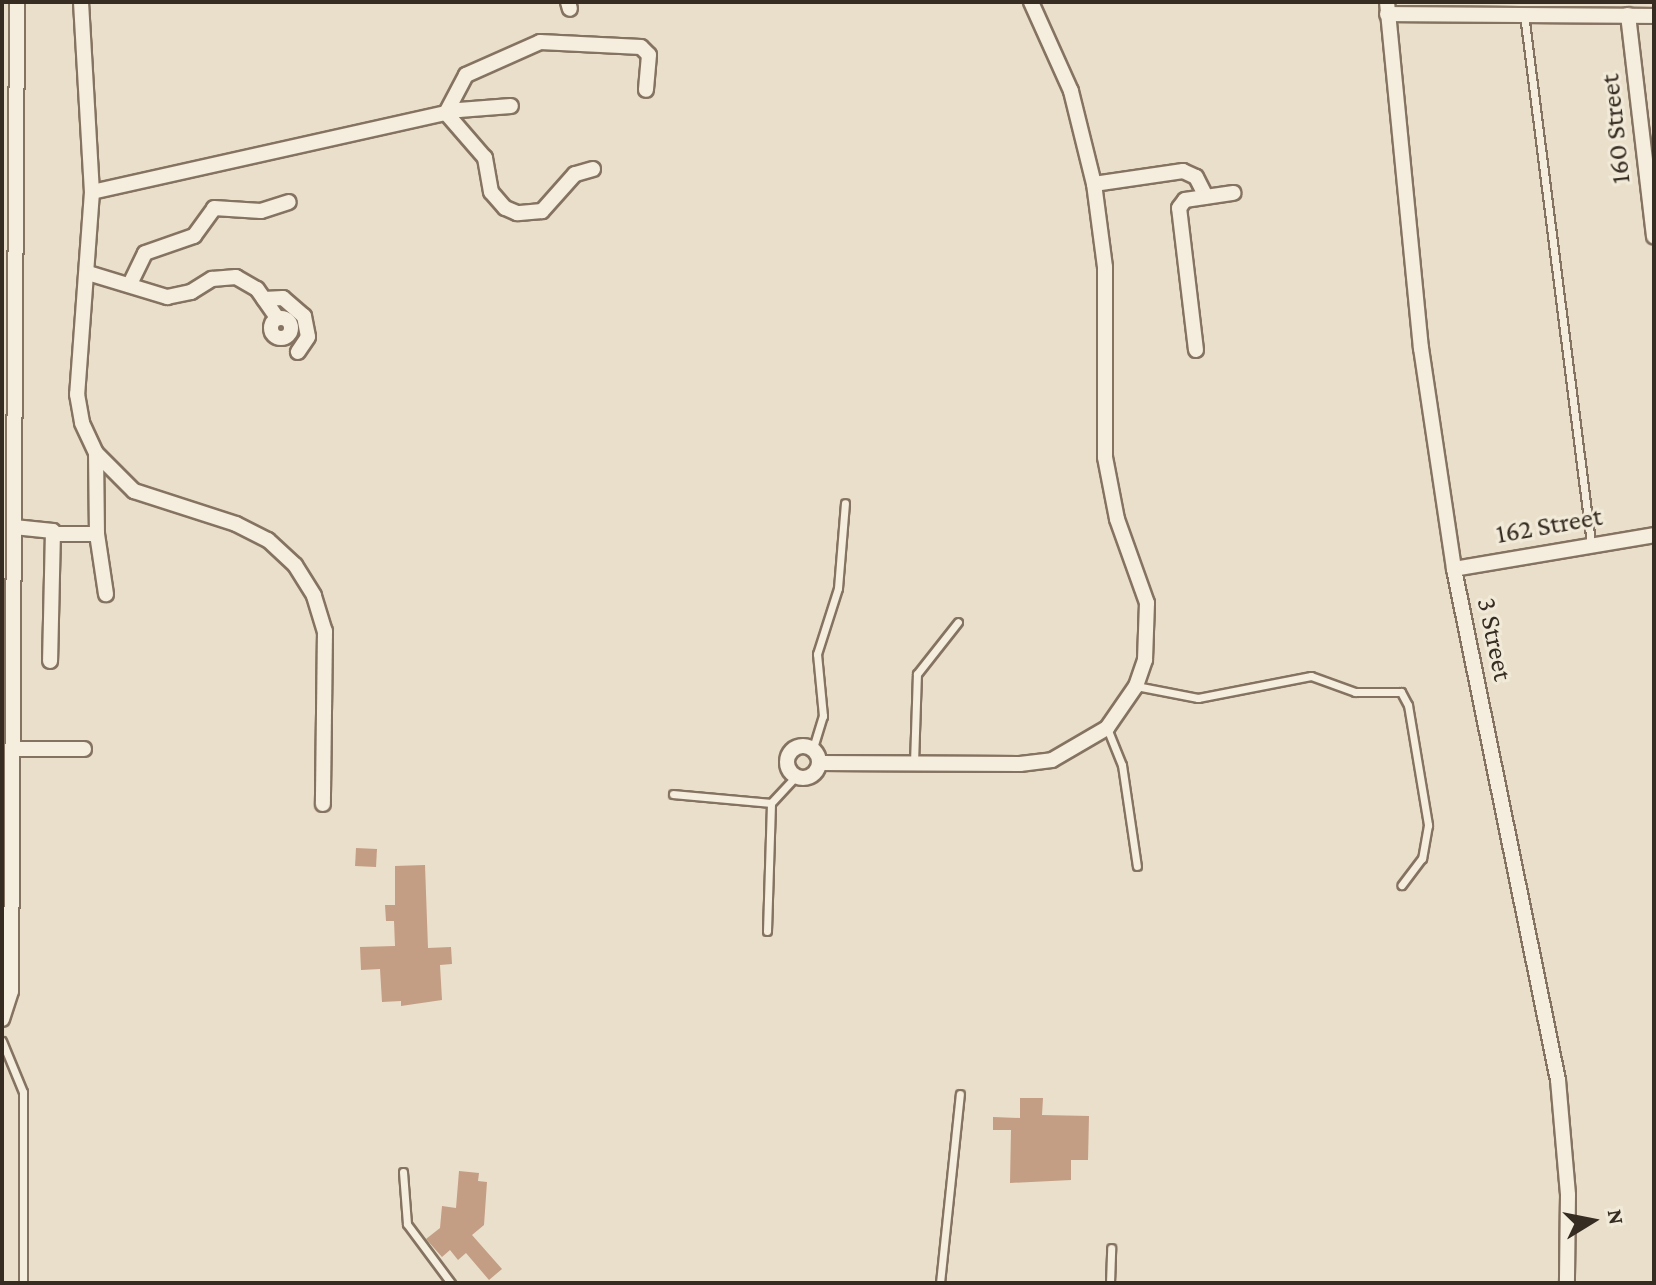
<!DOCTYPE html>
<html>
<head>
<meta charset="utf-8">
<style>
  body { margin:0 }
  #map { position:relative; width:1656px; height:1285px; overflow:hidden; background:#eadfca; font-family:"Crimson Pro",serif }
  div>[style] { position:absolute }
  .building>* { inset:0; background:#c49d85; transform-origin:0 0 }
  .roads { filter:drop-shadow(2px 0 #857361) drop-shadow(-2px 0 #857361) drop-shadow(0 2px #857361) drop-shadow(0 -2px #857361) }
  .lane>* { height:7px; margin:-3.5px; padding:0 3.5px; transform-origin:3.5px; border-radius:3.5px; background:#f5eddd }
  .street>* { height:14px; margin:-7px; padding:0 7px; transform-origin:7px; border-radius:7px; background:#f5eddd }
  .street>.ring { margin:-7px; padding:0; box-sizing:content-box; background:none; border:14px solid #f5eddd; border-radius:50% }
  span { translate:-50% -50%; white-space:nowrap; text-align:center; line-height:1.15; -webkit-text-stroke:6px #f2ead9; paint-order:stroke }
  .street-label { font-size:28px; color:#372c22 }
  .frame { position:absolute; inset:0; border:4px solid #372c22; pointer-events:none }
  .north { position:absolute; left:1552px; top:1181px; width:80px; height:80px; -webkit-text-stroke:6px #f2ead9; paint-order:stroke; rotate:80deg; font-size:22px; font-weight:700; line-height:32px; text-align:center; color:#372c22 }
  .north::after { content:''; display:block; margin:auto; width:28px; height:36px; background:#372c22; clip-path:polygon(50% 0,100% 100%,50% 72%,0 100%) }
</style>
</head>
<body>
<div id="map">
  <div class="building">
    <i style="left:356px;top:848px;width:21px;height:18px;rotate:3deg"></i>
    <i style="clip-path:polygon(425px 865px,428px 948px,451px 947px,452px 964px,440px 965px,442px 1000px,401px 1006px,401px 1001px,382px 1002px,380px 969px,361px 970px,360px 947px,395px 946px,394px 921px,386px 921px,385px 905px,395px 905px,395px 866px)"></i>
    <i style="clip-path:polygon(1020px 1098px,1043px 1098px,1042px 1115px,1089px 1116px,1088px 1160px,1071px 1160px,1071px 1180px,1010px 1183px,1011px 1130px,993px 1130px,993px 1117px,1020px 1118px)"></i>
    <i style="clip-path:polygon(459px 1171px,479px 1173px,478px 1181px,487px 1182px,484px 1225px,472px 1235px,502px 1269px,489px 1280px,466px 1253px,458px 1260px,450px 1250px,442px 1257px,426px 1239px,440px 1228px,442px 1206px,456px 1208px)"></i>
  </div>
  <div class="roads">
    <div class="lane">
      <i style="left:1524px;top:14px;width:533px;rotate:82.78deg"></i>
      <i style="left:1136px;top:686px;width:63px;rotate:11deg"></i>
      <i style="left:1198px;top:698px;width:115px;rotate:-11deg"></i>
      <i style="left:1311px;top:676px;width:47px;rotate:20deg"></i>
      <i style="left:1355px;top:692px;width:46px"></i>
      <i style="left:1401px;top:692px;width:15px;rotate:62deg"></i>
      <i style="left:1408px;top:705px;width:122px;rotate:80.5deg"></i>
      <i style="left:1428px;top:825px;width:34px;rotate:100deg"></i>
      <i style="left:1422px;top:858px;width:34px;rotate:127deg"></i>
      <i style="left:1107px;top:728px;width:40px;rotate:68deg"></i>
      <i style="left:1122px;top:765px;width:102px;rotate:81.6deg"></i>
      <i style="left:813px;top:748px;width:34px;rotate:-73deg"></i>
      <i style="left:823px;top:716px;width:62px;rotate:-95.5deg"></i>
      <i style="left:817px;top:654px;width:69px;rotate:-72.3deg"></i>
      <i style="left:838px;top:588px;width:85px;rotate:-85.3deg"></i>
      <i style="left:914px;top:763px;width:89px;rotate:-88.1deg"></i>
      <i style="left:917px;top:674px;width:66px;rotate:-51.7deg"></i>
      <i style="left:673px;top:794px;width:98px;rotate:5.2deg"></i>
      <i style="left:767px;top:931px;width:128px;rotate:-88.2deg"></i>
      <i style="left:771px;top:803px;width:37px;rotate:-47deg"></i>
      <i style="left:2px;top:1041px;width:55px;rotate:67.6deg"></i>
      <i style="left:23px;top:1092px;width:191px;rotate:90deg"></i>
      <i style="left:403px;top:1172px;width:52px;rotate:85.6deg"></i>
      <i style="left:407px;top:1224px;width:74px;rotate:53.3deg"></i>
      <i style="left:940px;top:1283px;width:190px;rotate:-84deg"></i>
      <i style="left:1110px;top:1283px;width:35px;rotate:-88deg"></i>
    </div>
    <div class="street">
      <i style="left:81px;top:2px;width:190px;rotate:86.7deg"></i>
      <i style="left:92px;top:192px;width:203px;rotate:94.2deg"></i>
      <i style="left:77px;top:394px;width:29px;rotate:80deg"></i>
      <i style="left:82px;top:423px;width:33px;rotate:65deg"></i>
      <i style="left:96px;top:453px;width:54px;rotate:45deg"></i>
      <i style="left:134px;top:491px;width:107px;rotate:17.9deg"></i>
      <i style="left:236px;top:524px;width:36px;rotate:27deg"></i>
      <i style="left:268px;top:540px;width:37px;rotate:43deg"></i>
      <i style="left:295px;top:565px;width:36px;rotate:58deg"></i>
      <i style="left:314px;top:596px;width:37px;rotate:73deg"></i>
      <i style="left:325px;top:631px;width:173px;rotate:90.7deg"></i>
      <i style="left:568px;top:2px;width:7px;rotate:74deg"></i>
      <i style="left:1387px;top:2px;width:348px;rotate:84.4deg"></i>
      <i style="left:1421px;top:348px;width:223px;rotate:81.5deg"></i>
      <i style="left:1454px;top:569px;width:521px;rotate:78.5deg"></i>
      <i style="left:1558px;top:1080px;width:115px;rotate:85deg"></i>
      <i style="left:1568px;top:1195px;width:88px;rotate:90.7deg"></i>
      <i style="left:1387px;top:14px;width:267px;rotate:0.4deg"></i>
      <i style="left:1628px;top:15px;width:223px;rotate:83.3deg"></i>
      <i style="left:593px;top:169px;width:19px;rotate:164deg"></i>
      <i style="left:575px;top:174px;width:50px;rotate:131.7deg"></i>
      <i style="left:542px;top:211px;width:25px;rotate:175deg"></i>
      <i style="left:517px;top:213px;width:13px;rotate:-157deg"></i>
      <i style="left:505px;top:208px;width:21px;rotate:-131deg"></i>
      <i style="left:491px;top:192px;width:35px;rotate:-100deg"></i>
      <i style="left:485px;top:158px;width:60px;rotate:-130.9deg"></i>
      <i style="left:446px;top:113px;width:43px;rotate:-62.2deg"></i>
      <i style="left:466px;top:75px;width:81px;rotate:-24deg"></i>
      <i style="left:540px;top:42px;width:101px;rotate:2.8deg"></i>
      <i style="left:641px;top:47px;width:11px;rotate:45deg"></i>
      <i style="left:649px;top:55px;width:35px;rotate:95deg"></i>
      <i style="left:1094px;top:184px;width:90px;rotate:-8.3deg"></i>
      <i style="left:1183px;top:171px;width:14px;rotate:25deg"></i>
      <i style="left:1196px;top:177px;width:22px;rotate:63deg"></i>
      <i style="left:92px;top:192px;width:376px;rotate:-12.6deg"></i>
      <i style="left:459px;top:110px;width:52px;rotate:-4.4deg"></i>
      <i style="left:88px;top:273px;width:83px;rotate:16.9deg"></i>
      <i style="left:167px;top:297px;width:25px;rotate:-12deg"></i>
      <i style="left:191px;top:292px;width:25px;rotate:-32deg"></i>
      <i style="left:212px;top:279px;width:24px;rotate:-5deg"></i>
      <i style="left:236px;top:277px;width:24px;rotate:30deg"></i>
      <i style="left:257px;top:289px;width:35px;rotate:55deg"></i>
      <i style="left:130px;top:284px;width:34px;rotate:-64deg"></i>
      <i style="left:145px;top:253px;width:52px;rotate:-19.1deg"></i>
      <i style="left:194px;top:236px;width:34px;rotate:-54deg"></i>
      <i style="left:214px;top:208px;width:47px;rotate:3.7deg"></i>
      <i style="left:261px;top:211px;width:29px;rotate:-18deg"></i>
      <i style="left:264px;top:299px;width:19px;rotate:-3deg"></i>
      <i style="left:283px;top:298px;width:28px;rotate:41deg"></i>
      <i style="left:304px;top:316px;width:21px;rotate:79deg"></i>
      <i style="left:308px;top:337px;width:18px;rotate:124deg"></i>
      <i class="ring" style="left:271px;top:318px;width:6px;height:6px"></i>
      <i style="left:1196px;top:350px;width:143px;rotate:-96.8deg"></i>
      <i style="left:1179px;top:208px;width:10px;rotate:-53deg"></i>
      <i style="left:1185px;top:200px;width:49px;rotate:-8.3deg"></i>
      <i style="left:96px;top:453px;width:81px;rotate:89.3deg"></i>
      <i style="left:97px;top:534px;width:61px;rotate:81.5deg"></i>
      <i style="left:14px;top:527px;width:39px;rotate:6deg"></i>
      <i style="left:53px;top:531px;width:130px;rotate:91.3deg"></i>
      <i style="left:53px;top:534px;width:44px"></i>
      <i style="left:1454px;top:569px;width:203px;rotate:-9.6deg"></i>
      <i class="ring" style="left:787px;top:746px;width:18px;height:18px"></i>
      <i style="left:13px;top:749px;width:71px"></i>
      <i style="left:820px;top:763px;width:200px;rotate:0.3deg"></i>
      <i style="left:1020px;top:764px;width:32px;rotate:-7deg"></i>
      <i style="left:1052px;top:760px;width:64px;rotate:-30.2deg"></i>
      <i style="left:1107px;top:728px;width:51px;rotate:-55.4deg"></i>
      <i style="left:1136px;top:686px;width:28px;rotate:-71deg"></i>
      <i style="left:1145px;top:660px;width:57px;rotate:-88deg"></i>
      <i style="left:1147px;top:603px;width:89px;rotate:-109.7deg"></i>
      <i style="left:1117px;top:519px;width:63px;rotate:-101deg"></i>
      <i style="left:1105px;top:457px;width:190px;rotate:-90deg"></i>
      <i style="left:1105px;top:267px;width:84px;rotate:-97.5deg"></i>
      <i style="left:1094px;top:184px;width:96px;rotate:-103.9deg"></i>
      <i style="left:1071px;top:91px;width:98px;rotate:-114.2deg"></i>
      <i style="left:2px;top:1019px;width:29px;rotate:-72deg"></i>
      <i style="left:11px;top:991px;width:989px;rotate:-89.65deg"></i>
    </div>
  </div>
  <div class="street-label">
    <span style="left:1615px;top:129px;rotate:-96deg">160 Street</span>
    <span style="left:1549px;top:525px;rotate:-10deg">162 Street</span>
    <span style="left:1495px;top:639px;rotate:78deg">3 Street</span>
  </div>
  <div class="frame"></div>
  <div class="north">N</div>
</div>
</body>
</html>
